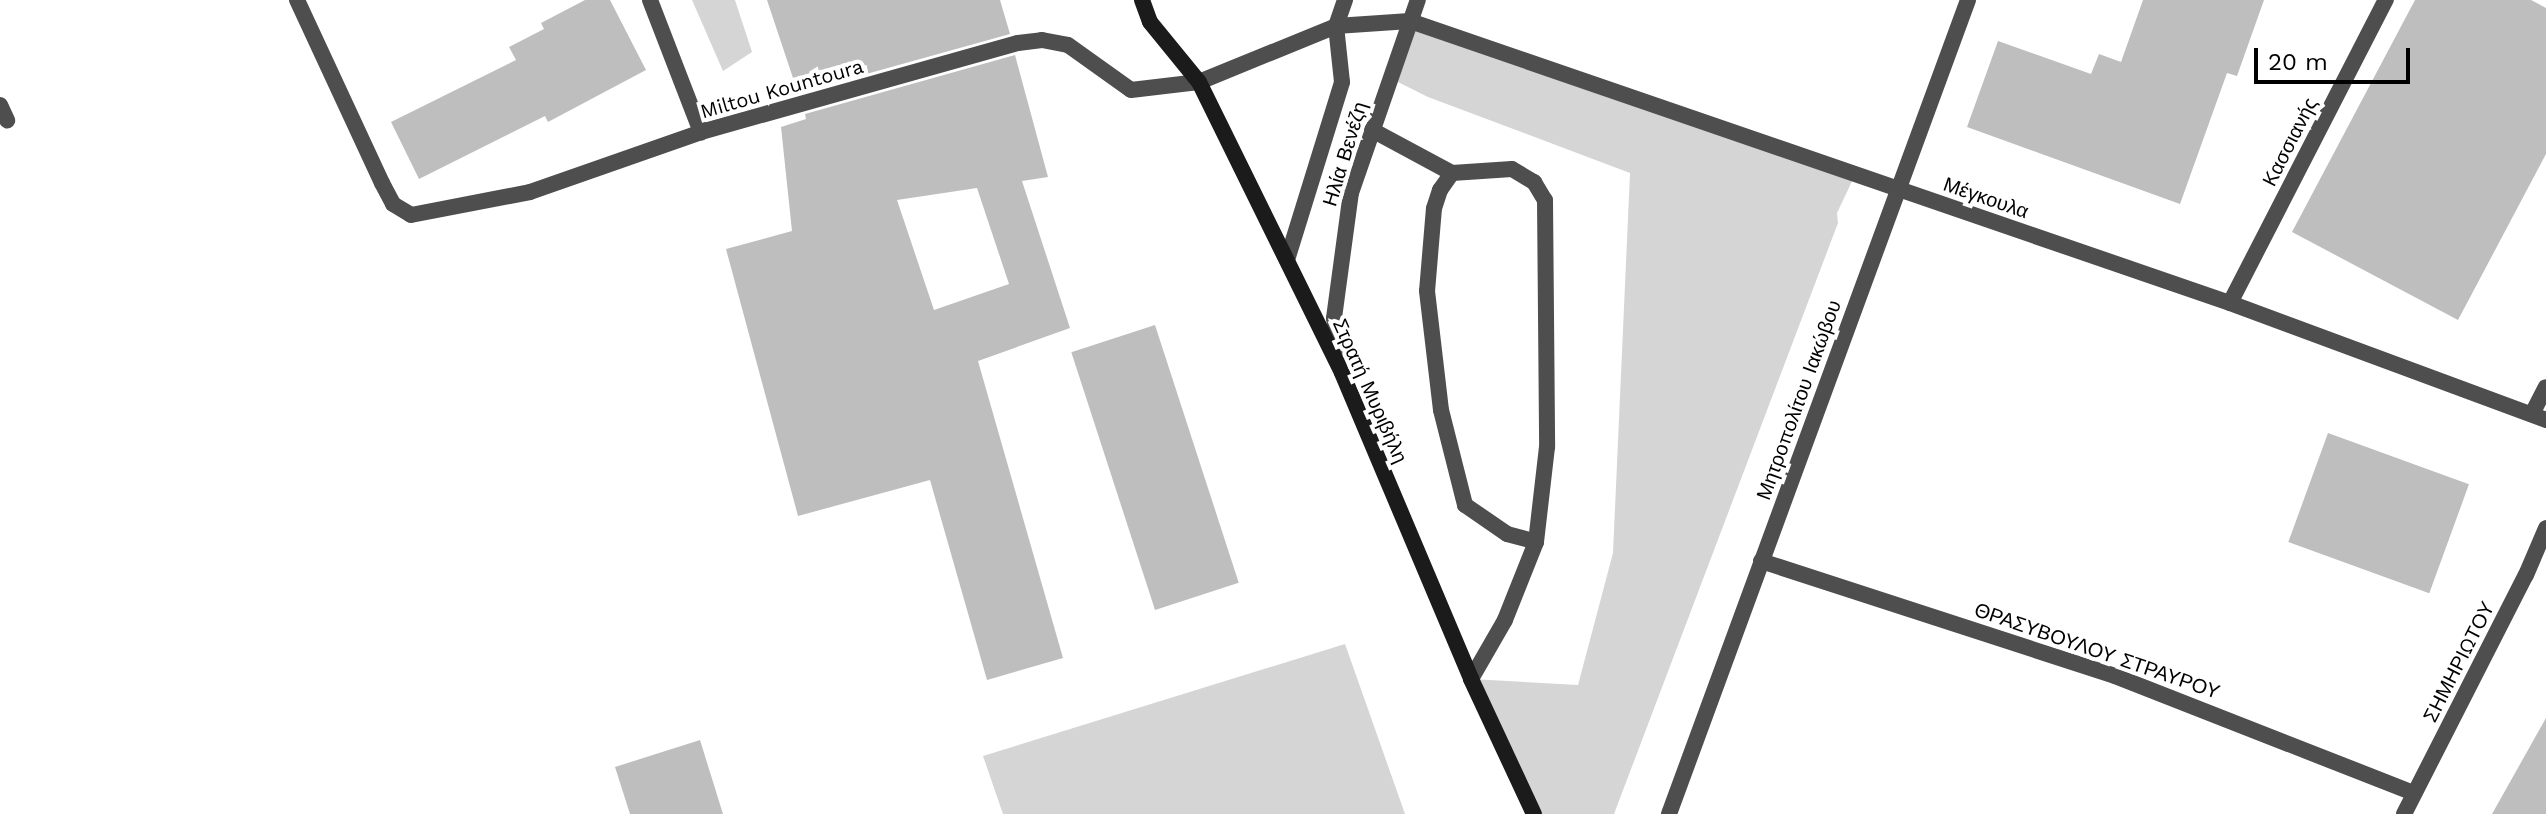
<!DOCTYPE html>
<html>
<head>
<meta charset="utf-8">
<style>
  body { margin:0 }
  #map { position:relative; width:2546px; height:814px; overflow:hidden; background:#fff; font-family:"Work Sans",sans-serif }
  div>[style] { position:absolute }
  .green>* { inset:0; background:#d5d5d5 }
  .building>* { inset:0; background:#bebebe; transform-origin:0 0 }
  .lane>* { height:16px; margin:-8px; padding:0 8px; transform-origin:8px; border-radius:8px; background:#4e4e4e }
  .street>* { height:16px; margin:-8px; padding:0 8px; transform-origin:8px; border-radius:8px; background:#4e4e4e }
  .secondary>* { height:16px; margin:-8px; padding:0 8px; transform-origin:8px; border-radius:8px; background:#1b1b1b }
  span { translate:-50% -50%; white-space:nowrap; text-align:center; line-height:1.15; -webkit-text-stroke:8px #fff; paint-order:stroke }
  .street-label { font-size:20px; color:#000 }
  .scale { position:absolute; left:2254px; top:48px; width:156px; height:36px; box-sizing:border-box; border:4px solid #000; border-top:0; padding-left:10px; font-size:24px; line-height:28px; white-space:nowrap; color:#000; -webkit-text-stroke:6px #fff; paint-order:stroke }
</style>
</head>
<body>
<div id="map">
  <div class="green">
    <i style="clip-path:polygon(692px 0,735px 0,752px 52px,723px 71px)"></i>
    <i style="clip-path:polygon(1410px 21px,1855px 175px,1837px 213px,1838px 223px,1614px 814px,1534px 814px,1471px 679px,1578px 685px,1613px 553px,1630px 173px,1428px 97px,1390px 78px)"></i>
    <i style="clip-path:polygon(1345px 644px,1405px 814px,1003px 814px,983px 756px)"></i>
  </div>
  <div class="building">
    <i style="clip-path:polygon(585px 0,610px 0,646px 70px,548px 122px,545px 116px,419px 179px,391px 122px,516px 60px,509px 47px,544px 29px,541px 23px)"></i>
    <i style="clip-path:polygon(767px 0,1000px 0,1010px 34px,798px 93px)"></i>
    <i style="clip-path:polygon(2143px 0,2264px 0,2237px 76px,2227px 73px,2180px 204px,1967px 127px,1998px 41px,2091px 74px,2099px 54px,2121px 62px)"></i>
    <i style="clip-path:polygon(2415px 0,2531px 0,2546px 8px,2546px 154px,2458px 320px,2292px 232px)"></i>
    <i style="clip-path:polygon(evenodd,1015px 55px,1048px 177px,1022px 181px,1070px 328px,978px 361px,1063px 658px,987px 680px,930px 480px,798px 516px,726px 249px,792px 231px,781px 127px,806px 119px,805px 114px,1015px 55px,977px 188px,1009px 284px,934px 310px,897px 200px,977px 188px)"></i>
    <i style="left:1155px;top:325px;width:271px;height:88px;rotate:72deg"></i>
    <i style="left:2328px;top:433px;width:150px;height:116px;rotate:20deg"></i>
    <i style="clip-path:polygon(2546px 718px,2546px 814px,2492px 814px)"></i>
    <i style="clip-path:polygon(700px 740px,723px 814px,630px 814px,615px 767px)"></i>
  </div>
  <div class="lane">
    <i style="left:1372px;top:130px;width:91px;rotate:28.3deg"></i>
    <i style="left:1452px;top:173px;width:60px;rotate:-3.8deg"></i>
    <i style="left:1512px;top:169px;width:26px;rotate:31deg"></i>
    <i style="left:1534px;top:182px;width:21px;rotate:59deg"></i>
    <i style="left:1545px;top:200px;width:247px;rotate:89.5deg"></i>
    <i style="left:1547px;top:447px;width:96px;rotate:96.6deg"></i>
    <i style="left:1536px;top:542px;width:84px;rotate:111.7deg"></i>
    <i style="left:1505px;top:620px;width:68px;rotate:120deg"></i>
    <i style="left:1452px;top:173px;width:21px;rotate:125deg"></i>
    <i style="left:1440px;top:190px;width:19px;rotate:108deg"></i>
    <i style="left:1434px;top:208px;width:83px;rotate:94.8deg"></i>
    <i style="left:1427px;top:291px;width:120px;rotate:83.3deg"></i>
    <i style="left:1441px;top:410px;width:98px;rotate:75.8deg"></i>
    <i style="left:1465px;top:505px;width:51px;rotate:34.6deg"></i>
    <i style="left:1507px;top:534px;width:30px;rotate:15deg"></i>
  </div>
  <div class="street">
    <i style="left:297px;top:0;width:202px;rotate:65.1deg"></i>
    <i style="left:382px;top:183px;width:24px;rotate:62deg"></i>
    <i style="left:393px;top:204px;width:21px;rotate:31deg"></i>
    <i style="left:411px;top:215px;width:121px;rotate:-10.9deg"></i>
    <i style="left:530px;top:192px;width:181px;rotate:-19.3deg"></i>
    <i style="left:701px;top:132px;width:329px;rotate:-15.7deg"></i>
    <i style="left:1018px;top:43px;width:24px;rotate:-7deg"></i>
    <i style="left:1042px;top:40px;width:26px;rotate:11deg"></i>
    <i style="left:1068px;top:45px;width:77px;rotate:35.5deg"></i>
    <i style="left:1131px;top:90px;width:68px;rotate:-6.7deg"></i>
    <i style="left:1199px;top:82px;width:148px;rotate:-22.2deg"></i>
    <i style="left:1336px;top:26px;width:28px;rotate:-71deg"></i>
    <i style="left:650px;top:0;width:142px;rotate:68.9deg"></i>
    <i style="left:0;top:105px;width:17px;rotate:65deg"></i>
    <i style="left:1287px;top:260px;width:186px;rotate:-72.8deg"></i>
    <i style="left:1342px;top:82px;width:56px;rotate:-96.1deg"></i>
    <i style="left:1336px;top:26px;width:74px;rotate:-3.9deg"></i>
    <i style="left:1410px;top:21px;width:867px;rotate:18.98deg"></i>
    <i style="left:2230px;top:303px;width:337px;rotate:20.3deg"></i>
    <i style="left:2230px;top:303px;width:341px;rotate:-62.8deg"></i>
    <i style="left:1341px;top:368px;width:50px;rotate:-98deg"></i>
    <i style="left:1334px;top:318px;width:126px;rotate:-82.3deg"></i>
    <i style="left:1351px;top:193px;width:204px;rotate:-70.9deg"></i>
    <i style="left:2532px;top:414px;width:30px;rotate:-63deg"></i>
    <i style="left:1761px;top:561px;width:372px;rotate:18deg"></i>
    <i style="left:2115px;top:676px;width:321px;rotate:21.4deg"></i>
    <i style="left:1669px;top:814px;width:867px;rotate:-69.83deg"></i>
    <i style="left:2404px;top:814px;width:268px;rotate:-63deg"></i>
    <i style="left:2526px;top:575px;width:51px;rotate:-66.9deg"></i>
  </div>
  <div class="secondary">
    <i style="left:1142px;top:0;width:23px;rotate:70deg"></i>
    <i style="left:1150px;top:22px;width:77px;rotate:50.8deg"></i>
    <i style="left:1199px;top:82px;width:324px;rotate:63.8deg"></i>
    <i style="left:1342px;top:373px;width:332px;rotate:67.1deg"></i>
    <i style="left:1471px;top:679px;width:149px;rotate:65deg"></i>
  </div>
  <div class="street-label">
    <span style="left:782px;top:89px;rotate:-16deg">Miltou Kountoura</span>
    <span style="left:2290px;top:142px;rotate:-63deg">Κασσιανής</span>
    <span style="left:1345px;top:154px;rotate:-73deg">Ηλία Βενέζη</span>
    <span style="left:1986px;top:198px;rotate:19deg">Μέγκουλα</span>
    <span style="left:1370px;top:391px;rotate:66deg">Στρατή Μυριβήλη</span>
    <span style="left:1799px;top:400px;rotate:-70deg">Μητροπολίτου Ιακώβου</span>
    <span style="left:2097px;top:651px;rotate:19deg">ΘΡΑΣΥΒΟΥΛΟΥ ΣΤΡΑΥΡΟΥ</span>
    <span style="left:2459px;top:662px;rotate:-63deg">ΣΗΜΗΡΙΩΤΟΥ</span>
  </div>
  <div class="scale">20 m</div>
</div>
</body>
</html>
